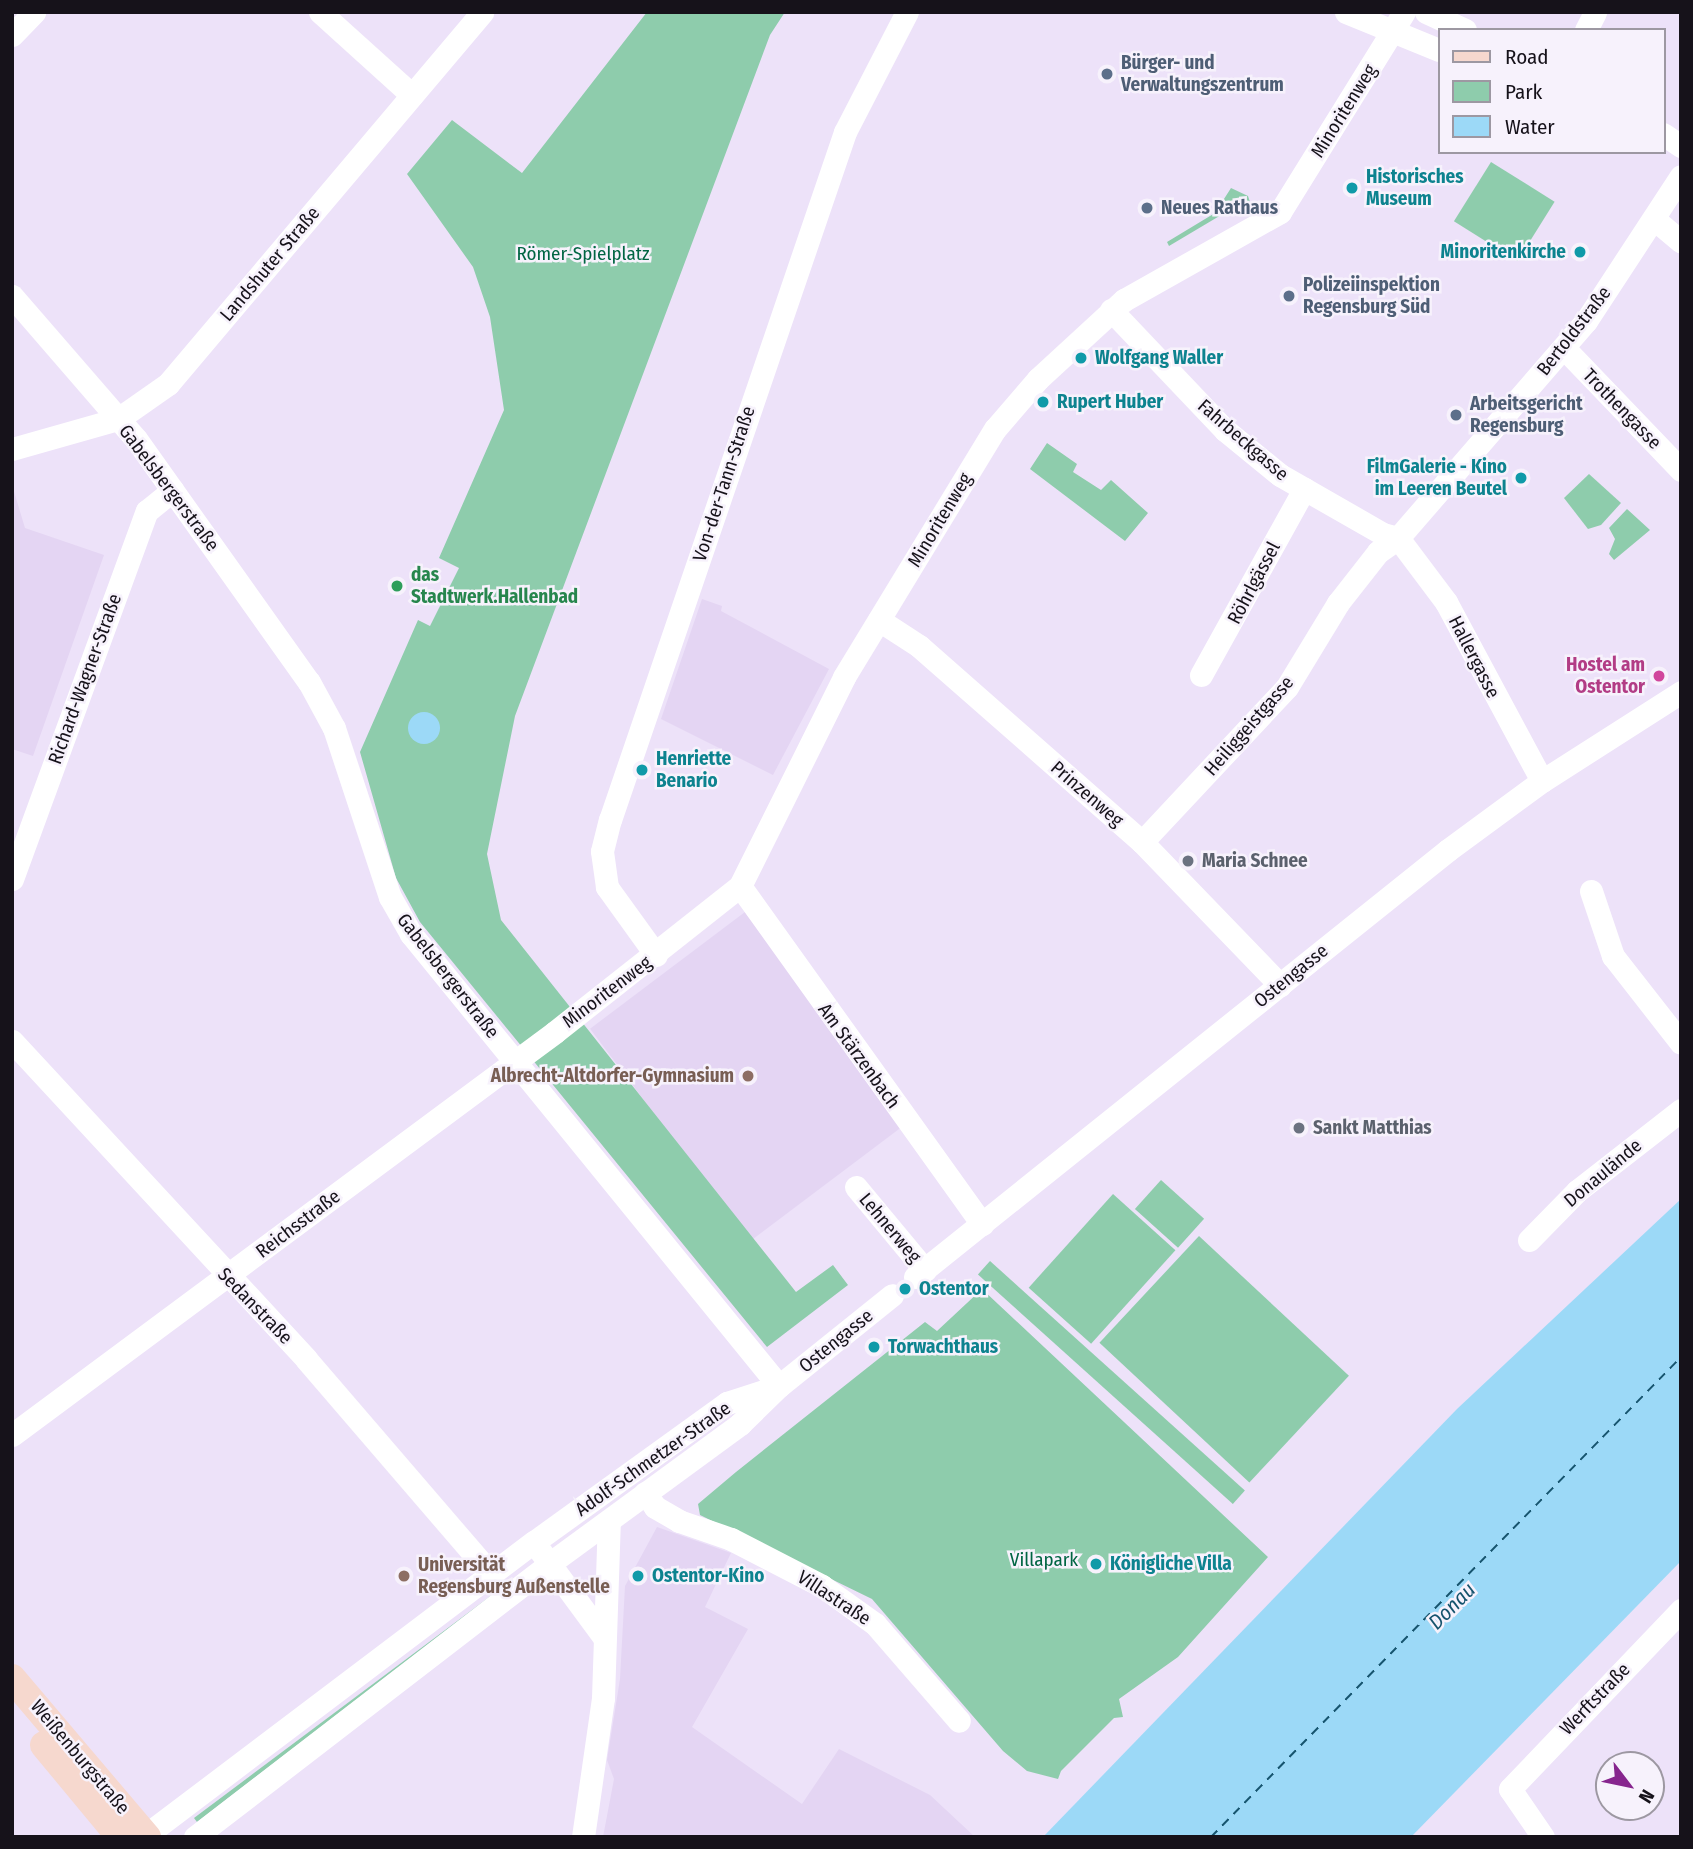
<!DOCTYPE html>
<html>
<head>
<meta charset="utf-8">
<style>
  body { margin:0 }
  #map { position:relative; width:1693px; height:1849px; overflow:hidden; background:#ede2f9; font-family:"Fira Sans Condensed",sans-serif }
  div>[style] { position:absolute }
  .built>* { inset:0; background:#e4d5f3; transform-origin:0 0 }
  .green>* { inset:0; background:#8eccac; transform-origin:0 0 }
  .water>* { inset:0; background:#9cd9f7 }
  .round { border-radius:50% }
  .ferry>* { height:2px; margin-top:-1px; transform-origin:0; background:repeating-linear-gradient(90deg,#16546e 0 9px,transparent 0 16px) }
  .minor>* { height:23px; margin:-11.5px; padding:0 11.5px; transform-origin:11.5px; border-radius:11.5px; background:#fff }
  .major>* { height:28px; margin:-14px; padding:0 14px; transform-origin:14px; border-radius:14px; background:#f6d8ce }
  .dots>* { width:19px; height:19px; translate:-50% -50%; box-sizing:border-box; border:4px solid #f7f2fc; border-radius:50% }
  span { translate:-50% -50%; white-space:nowrap; text-align:center; line-height:1.15; -webkit-text-stroke:5px #f7f2fc; paint-order:stroke }
  .service-label { font-size:19px; color:#4e5e75; font-weight:700 }
  .left { translate:0 -50%; text-align:left }
  .street-label { font-size:19px; color:#16121a }
  .culture-label { font-size:19px; color:#0d838f; font-weight:700 }
  .right { translate:-100% -50%; text-align:right }
  .park-label { font-size:19px; color:#006543 }
  .leisure-label { font-size:19px; color:#27864d; font-weight:700 }
  .hotel-label { font-size:19px; color:#b23c85; font-weight:700 }
  .worship-label { font-size:19px; color:#5b616d; font-weight:700 }
  .education-label { font-size:19px; color:#785e54; font-weight:700 }
  .water-label { font-size:21px; color:#16546e; font-style:italic }
  .frame { position:absolute; inset:0; border:14px solid #16121a; pointer-events:none }
  .legend { position:absolute; left:1438px; top:28px; width:228px; height:126px; box-sizing:border-box; background:#f7f2fc; border:2px solid #9d98a2; margin:0; padding:9px 12px; list-style:none; font-size:21px; color:#16121a }
  .legend li { display:flex; align-items:center; gap:14px; height:35px }
  .legend b { width:35px; border:2px solid #9d98a2 }
  .north { position:absolute; left:1595px; top:1751px; width:70px; height:70px; box-sizing:border-box; background:#f7f2fc; border:2px solid #9d98a2; border-radius:50%; rotate:122deg; font-size:19px; font-weight:700; line-height:28px; text-align:center; color:#16121a }
  .north::after { content:''; display:block; margin:auto; width:24px; height:32px; background:#87258e; clip-path:polygon(50% 0,100% 100%,50% 72%,0 100%) }
</style>
</head>
<body>
<div id="map">
  <div class="built">
    <i style="clip-path:polygon(13px 488px,25px 528px,104px 555px,33px 756px,12px 749px)"></i>
    <i style="clip-path:polygon(702px 599px,722px 606px,721px 611px,829px 669px,773px 775px,661px 719px)"></i>
    <i style="left:745px;top:912px;width:266px;height:194px;rotate:53deg"></i>
    <i style="clip-path:polygon(657px 1527px,731px 1553px,705px 1607px,748px 1629px,692px 1727px,802px 1804px,839px 1749px,930px 1795px,975px 1837px,603px 1837px,614px 1779px,607px 1760px,620px 1679px,625px 1586px)"></i>
  </div>
  <div class="green">
    <i style="clip-path:polygon(647px 12px,785px 12px,770px 35px,515px 716px,487px 854px,501px 920px,796px 1292px,833px 1265px,848px 1285px,767px 1347px,420px 922px,396px 878px,360px 752px,418px 620px,430px 626px,459px 568px,439px 558px,504px 410px,490px 317px,473px 267px,407px 174px,452px 120px,522px 173px)"></i>
    <i style="left:1491px;top:162px;width:75px;height:70px;rotate:32deg"></i>
    <i style="clip-path:polygon(1231px 188px,1248px 196px,1253px 211px,1243px 202px,1169px 246px,1167px 242px,1215px 213px)"></i>
    <i style="clip-path:polygon(1047px 443px,1077px 464px,1073px 472px,1101px 490px,1111px 480px,1148px 513px,1125px 541px,1030px 469px)"></i>
    <i style="clip-path:polygon(1589px 474px,1621px 503px,1601px 525px,1588px 529px,1564px 498px)"></i>
    <i style="clip-path:polygon(1627px 509px,1650px 530px,1614px 560px,1609px 554px,1615px 539px,1609px 528px)"></i>
    <i style="left:1161px;top:1180px;width:58px;height:39px;rotate:42deg"></i>
    <i style="left:1113px;top:1194px;width:84px;height:126px;rotate:42deg"></i>
    <i style="left:1199px;top:1236px;width:205px;height:146px;rotate:43deg"></i>
    <i style="left:990px;top:1261px;width:343px;height:18px;rotate:42deg"></i>
    <i style="clip-path:polygon(982px 1289px,1268px 1557px,1178px 1657px,1119px 1699px,1123px 1717px,1114px 1718px,1061px 1771px,1058px 1779px,1027px 1771px,1003px 1751px,872px 1599px,700px 1515px,698px 1504px,736px 1472px,925px 1322px,937px 1331px)"></i>
    <i style="clip-path:polygon(520px 1574px,197px 1822px,194px 1818px)"></i>
  </div>
  <div class="water">
    <i class="round" style="left:408px;top:712px;width:32px;height:32px"></i>
    <i style="clip-path:polygon(1681px 1199px,1681px 1561px,1411px 1837px,1043px 1837px,1457px 1409px)"></i>
  </div>
  <div class="ferry">
    <i style="left:1211px;top:1837px;width:672px;rotate:-45.6deg"></i>
  </div>
  <div class="minor">
    <i style="left:320px;top:12px;width:124px;rotate:42.1deg"></i>
    <i style="left:1346px;top:12px;width:100px;rotate:22.2deg"></i>
    <i style="left:1426px;top:12px;width:43px;rotate:24.8deg"></i>
    <i style="left:1586px;top:30px;width:20px;rotate:-63deg"></i>
    <i style="left:12px;top:35px;width:32px;rotate:-46deg"></i>
    <i style="left:1663px;top:134px;width:22px;rotate:34deg"></i>
    <i style="left:1654px;top:219px;width:35px;rotate:40deg"></i>
    <i style="left:12px;top:296px;width:189px;rotate:49.1deg"></i>
    <i style="left:136px;top:439px;width:298px;rotate:54.6deg"></i>
    <i style="left:309px;top:682px;width:52px;rotate:61.5deg"></i>
    <i style="left:334px;top:728px;width:178px;rotate:71.7deg"></i>
    <i style="left:390px;top:897px;width:43px;rotate:60.4deg"></i>
    <i style="left:411px;top:934px;width:583px;rotate:50.85deg"></i>
    <i style="left:1111px;top:310px;width:166px;rotate:46.5deg"></i>
    <i style="left:1225px;top:430px;width:71px;rotate:39.3deg"></i>
    <i style="left:1280px;top:475px;width:119px;rotate:29.8deg"></i>
    <i style="left:1383px;top:534px;width:16px;rotate:15deg"></i>
    <i style="left:1564px;top:348px;width:169px;rotate:46.2deg"></i>
    <i style="left:12px;top:449px;width:110px;rotate:-15.8deg"></i>
    <i style="left:118px;top:419px;width:61px;rotate:-35deg"></i>
    <i style="left:168px;top:384px;width:487px;rotate:-49.8deg"></i>
    <i style="left:1398px;top:538px;width:80px;rotate:53.1deg"></i>
    <i style="left:1446px;top:602px;width:203px;rotate:61.8deg"></i>
    <i style="left:879px;top:620px;width:48px;rotate:33deg"></i>
    <i style="left:919px;top:646px;width:297px;rotate:41.3deg"></i>
    <i style="left:1142px;top:842px;width:199px;rotate:46deg"></i>
    <i style="left:1201px;top:675px;width:213px;rotate:-61deg"></i>
    <i style="left:1142px;top:842px;width:212px;rotate:-46.9deg"></i>
    <i style="left:1287px;top:687px;width:98px;rotate:-58.7deg"></i>
    <i style="left:1338px;top:603px;width:65px;rotate:-51.9deg"></i>
    <i style="left:1378px;top:552px;width:24px;rotate:-35deg"></i>
    <i style="left:1398px;top:538px;width:287px;rotate:-49.1deg"></i>
    <i style="left:1586px;top:321px;width:173px;rotate:-56.8deg"></i>
    <i style="left:12px;top:879px;width:392px;rotate:-69.9deg"></i>
    <i style="left:147px;top:511px;width:33px;rotate:-39deg"></i>
    <i style="left:740px;top:886px;width:416px;rotate:54.4deg"></i>
    <i style="left:1591px;top:891px;width:69px;rotate:71.3deg"></i>
    <i style="left:1613px;top:956px;width:110px;rotate:52deg"></i>
    <i style="left:656px;top:955px;width:84px;rotate:-125.8deg"></i>
    <i style="left:607px;top:887px;width:36px;rotate:-98deg"></i>
    <i style="left:602px;top:851px;width:32px;rotate:-76deg"></i>
    <i style="left:610px;top:820px;width:727px;rotate:-71.14deg"></i>
    <i style="left:845px;top:132px;width:135px;rotate:-62.7deg"></i>
    <i style="left:12px;top:1041px;width:433px;rotate:47.2deg"></i>
    <i style="left:306px;top:1359px;width:285px;rotate:49.3deg"></i>
    <i style="left:856px;top:1187px;width:108px;rotate:50.3deg"></i>
    <i style="left:1529px;top:1240px;width:69px;rotate:-45.6deg"></i>
    <i style="left:1577px;top:1191px;width:132px;rotate:-37.9deg"></i>
    <i style="left:915px;top:1277px;width:683px;rotate:-38.7deg"></i>
    <i style="left:1448px;top:850px;width:117px;rotate:-36.3deg"></i>
    <i style="left:1542px;top:781px;width:165px;rotate:-32.6deg"></i>
    <i style="left:12px;top:1435px;width:676px;rotate:-36.58deg"></i>
    <i style="left:555px;top:1032px;width:236px;rotate:-38.3deg"></i>
    <i style="left:740px;top:886px;width:233px;rotate:-63.5deg"></i>
    <i style="left:844px;top:677px;width:290px;rotate:-58.7deg"></i>
    <i style="left:995px;top:429px;width:66px;rotate:-49.3deg"></i>
    <i style="left:1038px;top:379px;width:117px;rotate:-42.6deg"></i>
    <i style="left:1124px;top:300px;width:179px;rotate:-29.4deg"></i>
    <i style="left:1280px;top:212px;width:235px;rotate:-58.2deg"></i>
    <i style="left:645px;top:1493px;width:17px;rotate:54deg"></i>
    <i style="left:655px;top:1507px;width:28px;rotate:30deg"></i>
    <i style="left:679px;top:1521px;width:55px;rotate:19.1deg"></i>
    <i style="left:731px;top:1539px;width:102px;rotate:27.3deg"></i>
    <i style="left:822px;top:1586px;width:65px;rotate:35.6deg"></i>
    <i style="left:875px;top:1624px;width:128px;rotate:49.1deg"></i>
    <i style="left:541px;top:1552px;width:104px;rotate:53.6deg"></i>
    <i style="left:146px;top:1835px;width:486px;rotate:-37.1deg"></i>
    <i style="left:534px;top:1542px;width:238px;rotate:-35.8deg"></i>
    <i style="left:727px;top:1403px;width:48px;rotate:-18.1deg"></i>
    <i style="left:195px;top:1837px;width:447px;rotate:-37.6deg"></i>
    <i style="left:549px;top:1564px;width:237px;rotate:-36.2deg"></i>
    <i style="left:740px;top:1424px;width:54px;rotate:-44.3deg"></i>
    <i style="left:779px;top:1386px;width:145px;rotate:-38.8deg"></i>
    <i style="left:583px;top:1837px;width:140px;rotate:-81.8deg"></i>
    <i style="left:603px;top:1698px;width:177px;rotate:-88.1deg"></i>
    <i style="left:1543px;top:1837px;width:58px;rotate:-124.5deg"></i>
    <i style="left:1510px;top:1789px;width:248px;rotate:-46.3deg"></i>
  </div>
  <div class="major">
    <i style="left:12px;top:1678px;width:209px;rotate:49.7deg"></i>
    <i style="left:44px;top:1745px;width:119px;rotate:50.4deg"></i>
  </div>
  <div class="dots">
    <i style="left:1107px;top:74px;background:#5c6f8a"></i>
    <i style="left:1352px;top:188px;background:#0f9aa8"></i>
    <i style="left:1147px;top:208px;background:#5c6f8a"></i>
    <i style="left:1580px;top:252px;background:#0f9aa8"></i>
    <i style="left:1289px;top:296px;background:#5c6f8a"></i>
    <i style="left:1081px;top:358px;background:#0f9aa8"></i>
    <i style="left:1043px;top:402px;background:#0f9aa8"></i>
    <i style="left:1456px;top:415px;background:#5c6f8a"></i>
    <i style="left:1521px;top:478px;background:#0f9aa8"></i>
    <i style="left:397px;top:586px;background:#2e9e5b"></i>
    <i style="left:1659px;top:676px;background:#d1479c"></i>
    <i style="left:642px;top:770px;background:#0f9aa8"></i>
    <i style="left:1188px;top:861px;background:#6b7280"></i>
    <i style="left:748px;top:1076px;background:#8d6e63"></i>
    <i style="left:1299px;top:1128px;background:#6b7280"></i>
    <i style="left:905px;top:1289px;background:#0f9aa8"></i>
    <i style="left:874px;top:1347px;background:#0f9aa8"></i>
    <i style="left:1096px;top:1564px;background:#0f9aa8"></i>
    <i style="left:404px;top:1576px;background:#8d6e63"></i>
    <i style="left:638px;top:1576px;background:#0f9aa8"></i>
  </div>
  <div class="service-label">
    <span class="left" style="left:1121px;top:74px">Bürger- und<br>Verwaltungszentrum</span>
    <span class="left" style="left:1161px;top:208px">Neues Rathaus</span>
    <span class="left" style="left:1303px;top:296px">Polizeiinspektion<br>Regensburg Süd</span>
    <span class="left" style="left:1470px;top:415px">Arbeitsgericht<br>Regensburg</span>
  </div>
  <div class="street-label">
    <span style="left:1344px;top:111px;rotate:-58deg">Minoritenweg</span>
    <span style="left:270px;top:264px;rotate:-50deg">Landshuter Straße</span>
    <span style="left:1574px;top:331px;rotate:-52deg">Bertoldstraße</span>
    <span style="left:1622px;top:409px;rotate:46deg">Trothengasse</span>
    <span style="left:1243px;top:440px;rotate:41deg">Fahrbeckgasse</span>
    <span style="left:724px;top:484px;rotate:-72deg">Von-der-Tann-Straße</span>
    <span style="left:169px;top:488px;rotate:53deg">Gabelsbergerstraße</span>
    <span style="left:940px;top:520px;rotate:-59deg">Minoritenweg</span>
    <span style="left:1254px;top:583px;rotate:-62deg">Röhrlgässel</span>
    <span style="left:1474px;top:657px;rotate:63deg">Hallergasse</span>
    <span style="left:85px;top:679px;rotate:-70deg">Richard-Wagner-Straße</span>
    <span style="left:1249px;top:726px;rotate:-49deg">Heiliggeistgasse</span>
    <span style="left:1087px;top:794px;rotate:41deg">Prinzenweg</span>
    <span style="left:448px;top:976px;rotate:52deg">Gabelsbergerstraße</span>
    <span style="left:1291px;top:976px;rotate:-39deg">Ostengasse</span>
    <span style="left:607px;top:992px;rotate:-37deg">Minoritenweg</span>
    <span style="left:859px;top:1056px;rotate:54deg">Am Stärzenbach</span>
    <span style="left:1603px;top:1173px;rotate:-40deg">Donaulände</span>
    <span style="left:298px;top:1224px;rotate:-37deg">Reichsstraße</span>
    <span style="left:890px;top:1228px;rotate:50deg">Lehnerweg</span>
    <span style="left:255px;top:1306px;rotate:46deg">Sedanstraße</span>
    <span style="left:836px;top:1341px;rotate:-39deg">Ostengasse</span>
    <span style="left:653px;top:1459px;rotate:-35deg">Adolf-Schmetzer-Straße</span>
    <span style="left:834px;top:1598px;rotate:33deg">Villastraße</span>
    <span style="left:1595px;top:1699px;rotate:-46deg">Werftstraße</span>
    <span style="left:80px;top:1757px;rotate:50deg">Weißenburgstraße</span>
  </div>
  <div class="culture-label">
    <span class="left" style="left:1366px;top:188px">Historisches<br>Museum</span>
    <span class="right" style="left:1566px;top:252px">Minoritenkirche</span>
    <span class="left" style="left:1095px;top:358px">Wolfgang Waller</span>
    <span class="left" style="left:1057px;top:402px">Rupert Huber</span>
    <span class="right" style="left:1507px;top:478px">FilmGalerie - Kino<br>im Leeren Beutel</span>
    <span class="left" style="left:656px;top:770px">Henriette<br>Benario</span>
    <span class="left" style="left:919px;top:1289px">Ostentor</span>
    <span class="left" style="left:888px;top:1347px">Torwachthaus</span>
    <span class="left" style="left:1110px;top:1564px">Königliche Villa</span>
    <span class="left" style="left:652px;top:1576px">Ostentor-Kino</span>
  </div>
  <div class="park-label">
    <span style="left:583px;top:254px">Römer-Spielplatz</span>
    <span style="left:1044px;top:1560px">Villapark</span>
  </div>
  <div class="leisure-label">
    <span class="left" style="left:411px;top:586px">das<br>Stadtwerk.Hallenbad</span>
  </div>
  <div class="hotel-label">
    <span class="right" style="left:1645px;top:676px">Hostel am<br>Ostentor</span>
  </div>
  <div class="worship-label">
    <span class="left" style="left:1202px;top:861px">Maria Schnee</span>
    <span class="left" style="left:1313px;top:1128px">Sankt Matthias</span>
  </div>
  <div class="education-label">
    <span class="right" style="left:734px;top:1076px">Albrecht-Altdorfer-Gymnasium</span>
    <span class="left" style="left:418px;top:1576px">Universität<br>Regensburg Außenstelle</span>
  </div>
  <div class="water-label">
    <span style="left:1452px;top:1606px;rotate:-45deg">Donau</span>
  </div>
  <div class="frame"></div>
  <ul class="legend">
  <li><b style="height:9px;background:#f6d8ce"></b>Road</li>
  <li><b style="height:19px;background:#8eccac"></b>Park</li>
  <li><b style="height:19px;background:#9cd9f7"></b>Water</li>
  </ul>
  <div class="north">N</div>
</div>
</body>
</html>
